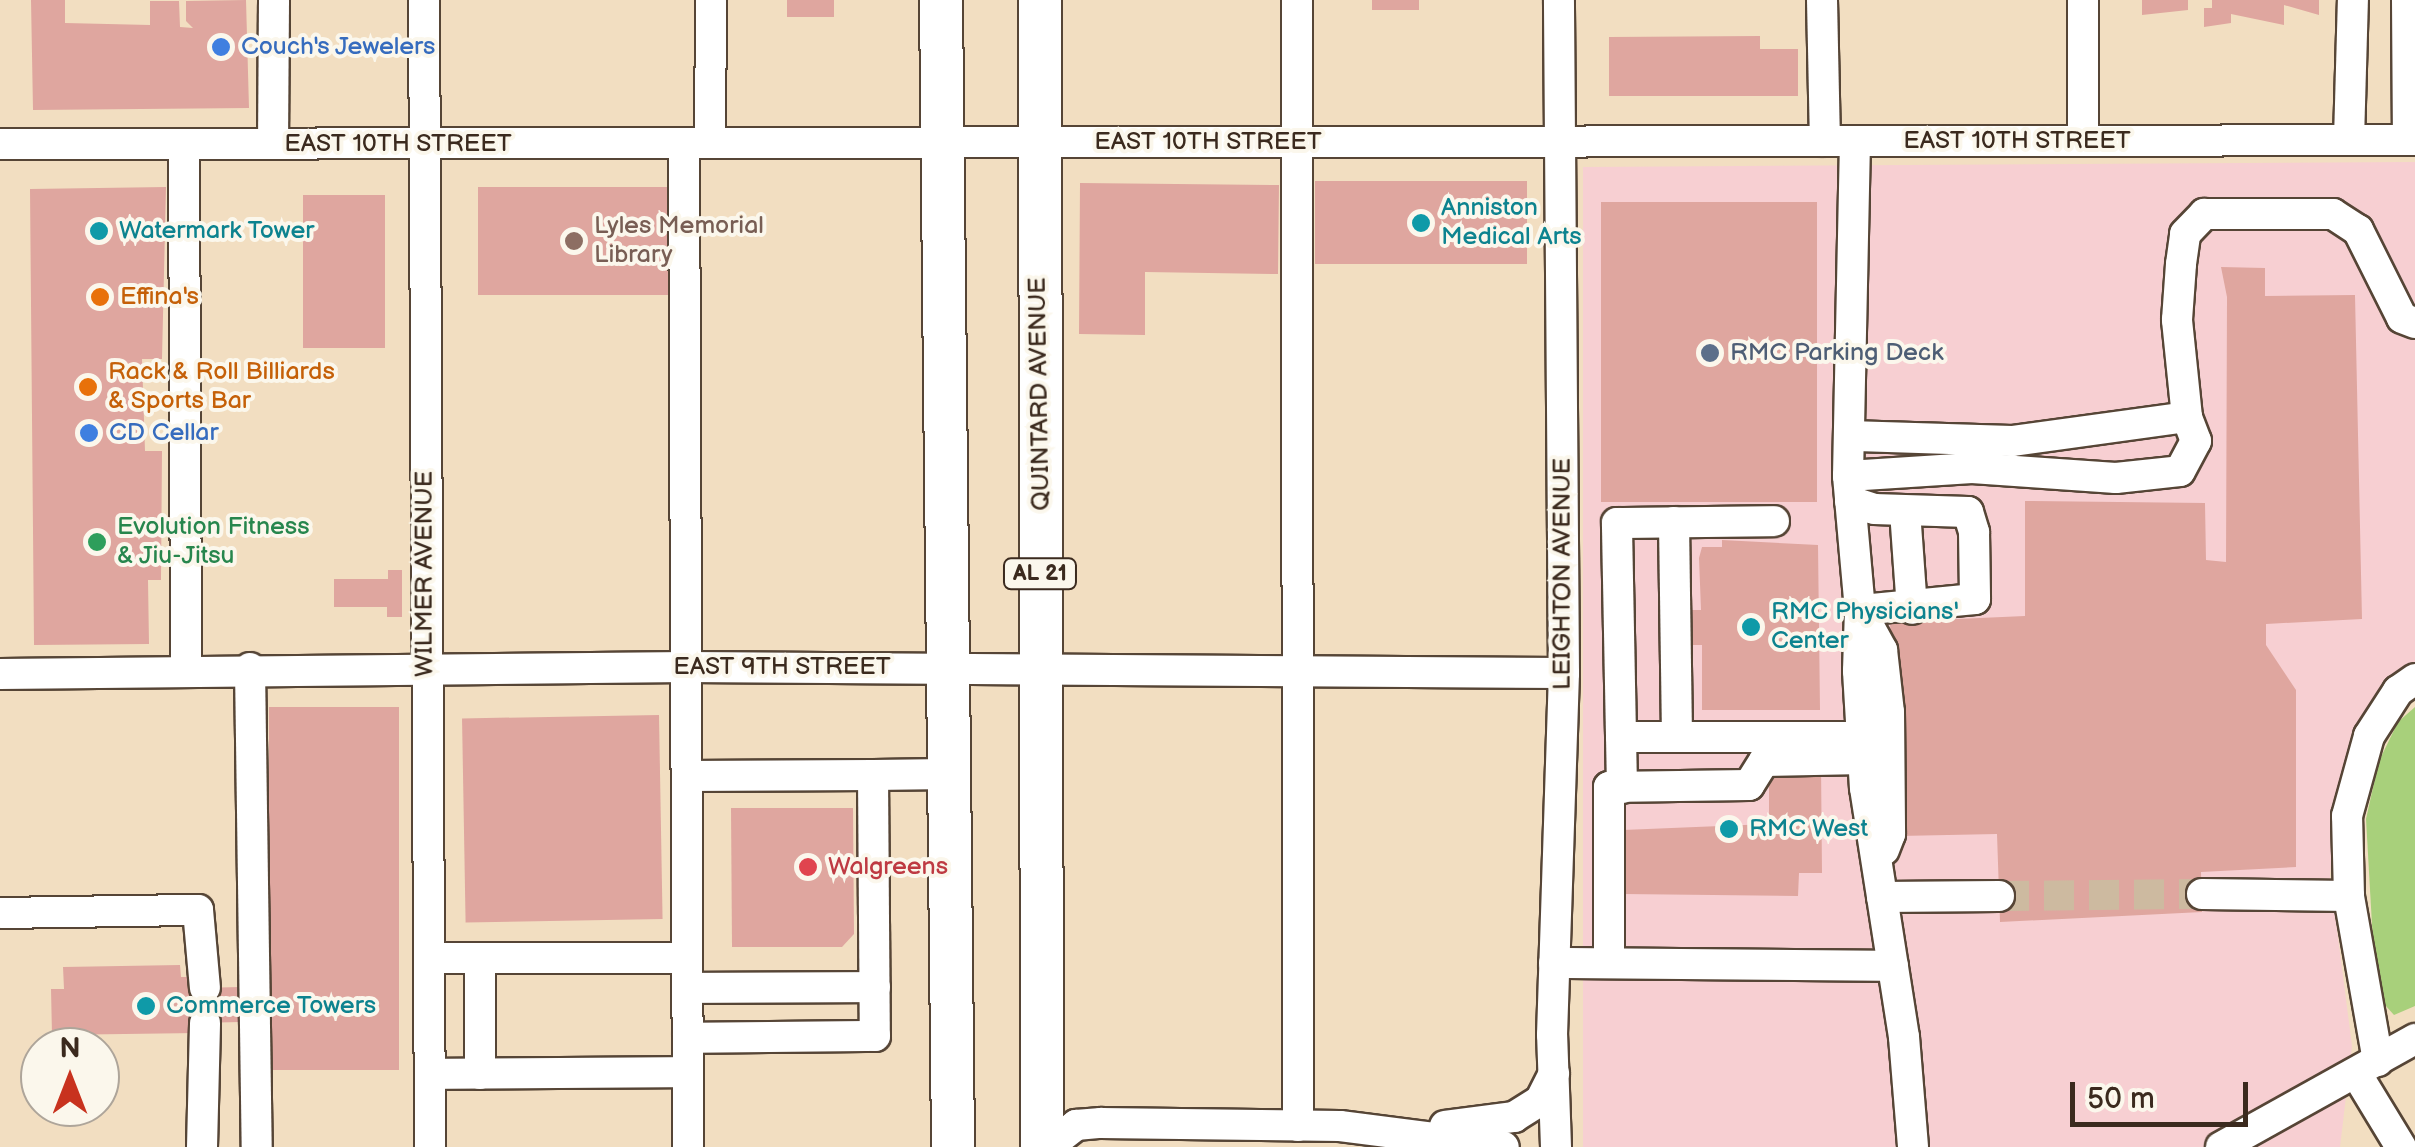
<!DOCTYPE html>
<html>
<head>
<meta charset="utf-8">
<style>
  body { margin:0 }
  #map { position:relative; width:2415px; height:1147px; overflow:hidden; background:#f2dec1; font-family:"Balsamiq Sans",sans-serif }
  div>[style] { position:absolute }
  .built>* { inset:0; background:#f7cfd2 }
  .green>* { inset:0; background:#a8d07b }
  .building>* { inset:0; background:#dfa69f; transform-origin:0 0 }
  .minor-tunnel>* { height:30px; margin-top:-15px; transform-origin:0; background:repeating-linear-gradient(90deg,#cdbaa0 0 30px,transparent 0 45px) }
  .roads { filter:drop-shadow(2px 0 #564536) drop-shadow(-2px 0 #564536) drop-shadow(0 2px #564536) drop-shadow(0 -2px #564536) }
  .minor>* { height:30px; margin:-15px; padding:0 15px; transform-origin:15px; border-radius:15px; background:#fff }
  .highway>* { height:42px; margin:-21px; padding:0 21px; transform-origin:21px; border-radius:21px; background:#fff }
  .dots>* { width:28px; height:28px; translate:-50% -50%; box-sizing:border-box; border:5px solid #fbf7ec; border-radius:50% }
  span { translate:-50% -50%; white-space:nowrap; text-align:center; line-height:1.15; -webkit-text-stroke:8px #fbf7ec; paint-order:stroke }
  .shield-label span { padding:2px 8px; background:#fbf7ec; border:2px solid; border-radius:8px; -webkit-text-stroke-width:0 }
  .shield-label { font-size:22px; color:#3b2a1e; font-weight:700 }
  .shop-label { font-size:25px; color:#366cbe }
  .left { translate:0 -50%; text-align:left }
  .street-label { font-size:25px; color:#3b2a1e }
  .culture-label { font-size:25px; color:#0d838f }
  .education-label { font-size:25px; color:#785e54 }
  .food-label { font-size:25px; color:#c56008 }
  .service-label { font-size:25px; color:#4e5e75 }
  .leisure-label { font-size:25px; color:#27864d }
  .health-label { font-size:25px; color:#be3a42 }
  .north { position:absolute; left:20px; top:1027px; width:100px; height:100px; box-sizing:border-box; background:#fbf7ec; border:2px solid #aea59a; border-radius:50%; rotate:0deg; font-size:28px; font-weight:700; line-height:40px; text-align:center; color:#3b2a1e }
  .north::after { content:''; display:block; margin:auto; width:35px; height:45px; background:#c8321e; clip-path:polygon(50% 0,100% 100%,50% 72%,0 100%) }
  .scale { position:absolute; left:2070px; top:1082px; width:178px; height:45px; box-sizing:border-box; border:5px solid #3b2a1e; border-top:0; padding-left:12px; font-size:30px; line-height:35px; white-space:nowrap; color:#3b2a1e; -webkit-text-stroke:8px #fbf7ec; paint-order:stroke }
</style>
</head>
<body>
<div id="map">
  <div class="built">
    <i style="clip-path:polygon(2415px 162px,2415px 669px,2359px 731px,2340px 782px,2330px 875px,2352px 1046px,2340px 1147px,1583px 1147px,1583px 167px)"></i>
  </div>
  <div class="green">
    <i style="clip-path:polygon(2415px 707px,2415px 1006px,2394px 1015px,2376px 995px,2366px 819px,2379px 761px,2398px 722px)"></i>
  </div>
  <div class="building">
    <i style="clip-path:polygon(31px 0,65px 0,65px 23px,150px 25px,150px 1px,179px 1px,180px 27px,193px 28px,186px 21px,186px 1px,246px 0,249px 108px,33px 110px)"></i>
    <i style="left:787px;top:0;width:47px;height:17px"></i>
    <i style="left:1372px;top:0;width:47px;height:10px"></i>
    <i style="clip-path:polygon(2142px 0,2188px 0,2188px 10px,2142px 15px)"></i>
    <i style="clip-path:polygon(2212px 0,2319px 0,2319px 15px,2284px 5px,2284px 25px,2231px 14px,2231px 23px,2204px 27px,2204px 8px,2212px 8px)"></i>
    <i style="clip-path:polygon(1760px 36px,1760px 49px,1798px 49px,1798px 96px,1609px 96px,1609px 37px)"></i>
    <i style="left:1315px;top:181px;width:212px;height:83px"></i>
    <i style="clip-path:polygon(1080px 183px,1279px 185px,1278px 274px,1145px 272px,1145px 335px,1079px 334px)"></i>
    <i style="clip-path:polygon(166px 187px,162px 359px,142px 359px,145px 451px,162px 451px,161px 580px,148px 580px,149px 644px,34px 645px,30px 189px)"></i>
    <i style="left:478px;top:187px;width:191px;height:108px"></i>
    <i style="left:303px;top:195px;width:82px;height:153px"></i>
    <i style="left:1817px;top:202px;width:300px;height:216px;rotate:90deg"></i>
    <i style="clip-path:polygon(2221px 267px,2265px 268px,2265px 296px,2355px 295px,2362px 619px,2266px 624px,2266px 645px,2296px 690px,2296px 867px,2201px 872px,2202px 912px,2000px 922px,1997px 834px,1899px 836px,1890px 622px,2025px 616px,2025px 501px,2205px 503px,2206px 560px,2226px 562px,2227px 297px)"></i>
    <i style="clip-path:polygon(1722px 540px,1818px 545px,1820px 710px,1702px 710px,1702px 645px,1679px 645px,1680px 610px,1701px 610px,1699px 558px,1702px 547px,1722px 547px)"></i>
    <i style="clip-path:polygon(388px 570px,402px 570px,402px 617px,387px 617px,387px 607px,334px 607px,334px 579px,388px 579px)"></i>
    <i style="left:399px;top:707px;width:363px;height:130px;rotate:90deg"></i>
    <i style="left:659px;top:715px;width:204px;height:197px;rotate:89deg"></i>
    <i style="clip-path:polygon(1769px 764px,1821px 764px,1822px 873px,1799px 873px,1798px 896px,1623px 894px,1623px 830px,1769px 824px)"></i>
    <i style="clip-path:polygon(731px 808px,853px 808px,854px 934px,842px 947px,732px 947px)"></i>
    <i style="clip-path:polygon(180px 965px,181px 977px,200px 977px,200px 988px,240px 987px,240px 1022px,197px 1023px,197px 1033px,52px 1035px,51px 989px,64px 989px,63px 967px)"></i>
  </div>
  <div class="minor-tunnel">
    <i style="left:1999px;top:896px;width:203px;rotate:-0.6deg"></i>
  </div>
  <div class="roads">
    <div class="minor">
      <i style="left:424px;top:0;width:1147px;rotate:89.7deg"></i>
      <i style="left:1297px;top:0;width:1126px;rotate:89.95deg"></i>
      <i style="left:1822px;top:0;width:141px;rotate:88.8deg"></i>
      <i style="left:2083px;top:0;width:141px;rotate:90deg"></i>
      <i style="left:2407px;top:0;width:140px;rotate:89.6deg"></i>
      <i style="left:2349px;top:140px;width:140px;rotate:-88.4deg"></i>
      <i style="left:1855px;top:141px;width:335px;rotate:91.2deg"></i>
      <i style="left:1848px;top:476px;width:135px;rotate:84.9deg"></i>
      <i style="left:1860px;top:610px;width:61px;rotate:91.9deg"></i>
      <i style="left:1858px;top:671px;width:117px;rotate:86.6deg"></i>
      <i style="left:1865px;top:788px;width:252px;rotate:81.1deg"></i>
      <i style="left:1904px;top:1037px;width:110px;rotate:85.3deg"></i>
      <i style="left:684px;top:143px;width:1004px;rotate:89.77deg"></i>
      <i style="left:710px;top:143px;width:143px;rotate:-89.6deg"></i>
      <i style="left:0;top:144px;width:2415px;rotate:-0.09deg"></i>
      <i style="left:184px;top:144px;width:524px;rotate:89.78deg"></i>
      <i style="left:273px;top:144px;width:144px;rotate:-89.6deg"></i>
      <i style="left:2187px;top:417px;width:98px;rotate:-95.9deg"></i>
      <i style="left:2177px;top:320px;width:56px;rotate:-85.9deg"></i>
      <i style="left:2181px;top:264px;width:30px;rotate:-82deg"></i>
      <i style="left:2185px;top:234px;width:28px;rotate:-46deg"></i>
      <i style="left:2204px;top:214px;width:129px"></i>
      <i style="left:2333px;top:214px;width:30px;rotate:33deg"></i>
      <i style="left:2358px;top:230px;width:98px;rotate:63.4deg"></i>
      <i style="left:2402px;top:318px;width:14px;rotate:21deg"></i>
      <i style="left:1848px;top:476px;width:124px;rotate:-3.7deg"></i>
      <i style="left:1972px;top:468px;width:144px;rotate:4deg"></i>
      <i style="left:2116px;top:478px;width:64px;rotate:-6.2deg"></i>
      <i style="left:2180px;top:471px;width:34px;rotate:-62deg"></i>
      <i style="left:2196px;top:441px;width:26px;rotate:-111deg"></i>
      <i style="left:2187px;top:417px;width:177px;rotate:172.2deg"></i>
      <i style="left:2012px;top:441px;width:163px;rotate:-178.2deg"></i>
      <i style="left:1850px;top:501px;width:25px;rotate:18deg"></i>
      <i style="left:1874px;top:509px;width:94px;rotate:1.8deg"></i>
      <i style="left:1968px;top:512px;width:21px;rotate:73deg"></i>
      <i style="left:1974px;top:532px;width:67px;rotate:89.1deg"></i>
      <i style="left:1975px;top:599px;width:116px;rotate:174.5deg"></i>
      <i style="left:1860px;top:610px;width:46px;rotate:61.2deg"></i>
      <i style="left:1882px;top:650px;width:62px;rotate:83.6deg"></i>
      <i style="left:1889px;top:712px;width:122px;rotate:89.5deg"></i>
      <i style="left:1890px;top:834px;width:17px;rotate:111deg"></i>
      <i style="left:1905px;top:511px;width:98px;rotate:85.9deg"></i>
      <i style="left:1674px;top:522px;width:214px;rotate:89.2deg"></i>
      <i style="left:250px;top:668px;width:479px;rotate:89.2deg"></i>
      <i style="left:0;top:674px;width:687px;rotate:-0.58deg"></i>
      <i style="left:687px;top:667px;width:877px;rotate:0.39deg"></i>
      <i style="left:1621px;top:737px;width:241px"></i>
      <i style="left:873px;top:775px;width:75px;rotate:-0.8deg"></i>
      <i style="left:687px;top:776px;width:186px;rotate:-0.3deg"></i>
      <i style="left:873px;top:775px;width:261px;rotate:89.6deg"></i>
      <i style="left:875px;top:1036px;width:187px;rotate:179.4deg"></i>
      <i style="left:1622px;top:788px;width:265px;rotate:-91.1deg"></i>
      <i style="left:1617px;top:523px;width:157px;rotate:-0.7deg"></i>
      <i style="left:2202px;top:894px;width:147px;rotate:0.8deg"></i>
      <i style="left:1882px;top:897px;width:117px;rotate:-0.5deg"></i>
      <i style="left:0;top:913px;width:198px;rotate:-0.9deg"></i>
      <i style="left:198px;top:910px;width:78px;rotate:84.9deg"></i>
      <i style="left:429px;top:958px;width:258px"></i>
      <i style="left:480px;top:958px;width:116px;rotate:90deg"></i>
      <i style="left:1554px;top:963px;width:339px;rotate:0.5deg"></i>
      <i style="left:1609px;top:963px;width:176px;rotate:-90deg"></i>
      <i style="left:1609px;top:787px;width:140px;rotate:-0.8deg"></i>
      <i style="left:1749px;top:785px;width:28px;rotate:-58deg"></i>
      <i style="left:1764px;top:761px;width:100px;rotate:-1.1deg"></i>
      <i style="left:688px;top:988px;width:187px;rotate:-0.3deg"></i>
      <i style="left:2378px;top:1061px;width:168px;rotate:-100deg"></i>
      <i style="left:2349px;top:896px;width:80px;rotate:-91.4deg"></i>
      <i style="left:2347px;top:816px;width:83px;rotate:-74.6deg"></i>
      <i style="left:2369px;top:736px;width:54px;rotate:-57.2deg"></i>
      <i style="left:2398px;top:691px;width:21px;rotate:-35deg"></i>
      <i style="left:2356px;top:1073px;width:87px;rotate:58.7deg"></i>
      <i style="left:430px;top:1074px;width:258px;rotate:-0.4deg"></i>
      <i style="left:1445px;top:1126px;width:70px;rotate:-7.4deg"></i>
      <i style="left:1514px;top:1117px;width:31px;rotate:-32deg"></i>
      <i style="left:1540px;top:1101px;width:31px;rotate:-63deg"></i>
      <i style="left:202px;top:1147px;width:124px;rotate:-88.6deg"></i>
      <i style="left:1048px;top:1147px;width:36px;rotate:-38deg"></i>
      <i style="left:1076px;top:1125px;width:25px;rotate:-5deg"></i>
      <i style="left:1101px;top:1123px;width:239px;rotate:0.7deg"></i>
      <i style="left:1340px;top:1126px;width:165px;rotate:7.3deg"></i>
      <i style="left:1556px;top:1147px;width:112px;rotate:-92deg"></i>
      <i style="left:1552px;top:1035px;width:362px;rotate:-88.1deg"></i>
      <i style="left:1564px;top:673px;width:673px;rotate:-90.43deg"></i>
      <i style="left:2221px;top:1147px;width:222px;rotate:-29.1deg"></i>
    </div>
    <div class="highway">
      <i style="left:941px;top:0;width:1147px;rotate:89.4deg"></i>
      <i style="left:1040px;top:0;width:1147px;rotate:89.9deg"></i>
    </div>
  </div>
  <div class="dots">
    <i style="left:221px;top:47px;background:#3f7fe0"></i>
    <i style="left:1421px;top:223px;background:#0f9aa8"></i>
    <i style="left:99px;top:231px;background:#0f9aa8"></i>
    <i style="left:574px;top:241px;background:#8d6e63"></i>
    <i style="left:100px;top:297px;background:#e8710a"></i>
    <i style="left:1710px;top:353px;background:#5c6f8a"></i>
    <i style="left:88px;top:387px;background:#e8710a"></i>
    <i style="left:89px;top:433px;background:#3f7fe0"></i>
    <i style="left:97px;top:542px;background:#2e9e5b"></i>
    <i style="left:1751px;top:627px;background:#0f9aa8"></i>
    <i style="left:1729px;top:829px;background:#0f9aa8"></i>
    <i style="left:808px;top:867px;background:#e0444e"></i>
    <i style="left:146px;top:1006px;background:#0f9aa8"></i>
  </div>
  <div class="shield-label">
    <span style="left:1040px;top:574px">AL 21</span>
  </div>
  <div class="shop-label">
    <span class="left" style="left:241px;top:47px">Couch's Jewelers</span>
    <span class="left" style="left:109px;top:433px">CD Cellar</span>
  </div>
  <div class="street-label">
    <span style="left:2017px;top:141px">EAST 10TH STREET</span>
    <span style="left:1208px;top:142px">EAST 10TH STREET</span>
    <span style="left:398px;top:144px">EAST 10TH STREET</span>
    <span style="left:1040px;top:394px;rotate:-91deg">QUINTARD AVENUE</span>
    <span style="left:425px;top:574px;rotate:-90deg">WILMER AVENUE</span>
    <span style="left:1563px;top:574px;rotate:-90deg">LEIGHTON AVENUE</span>
    <span style="left:782px;top:667px">EAST 9TH STREET</span>
  </div>
  <div class="culture-label">
    <span class="left" style="left:1441px;top:223px">Anniston<br>Medical Arts</span>
    <span class="left" style="left:119px;top:231px">Watermark Tower</span>
    <span class="left" style="left:1771px;top:627px">RMC Physicians'<br>Center</span>
    <span class="left" style="left:1749px;top:829px">RMC West</span>
    <span class="left" style="left:166px;top:1006px">Commerce Towers</span>
  </div>
  <div class="education-label">
    <span class="left" style="left:594px;top:241px">Lyles Memorial<br>Library</span>
  </div>
  <div class="food-label">
    <span class="left" style="left:120px;top:297px">Effina's</span>
    <span class="left" style="left:108px;top:387px">Rack &amp; Roll Billiards<br>&amp; Sports Bar</span>
  </div>
  <div class="service-label">
    <span class="left" style="left:1730px;top:353px">RMC Parking Deck</span>
  </div>
  <div class="leisure-label">
    <span class="left" style="left:117px;top:542px">Evolution Fitness<br>&amp; Jiu-Jitsu</span>
  </div>
  <div class="health-label">
    <span class="left" style="left:828px;top:867px">Walgreens</span>
  </div>
  <div class="north">N</div>
  <div class="scale">50 m</div>
</div>
</body>
</html>
